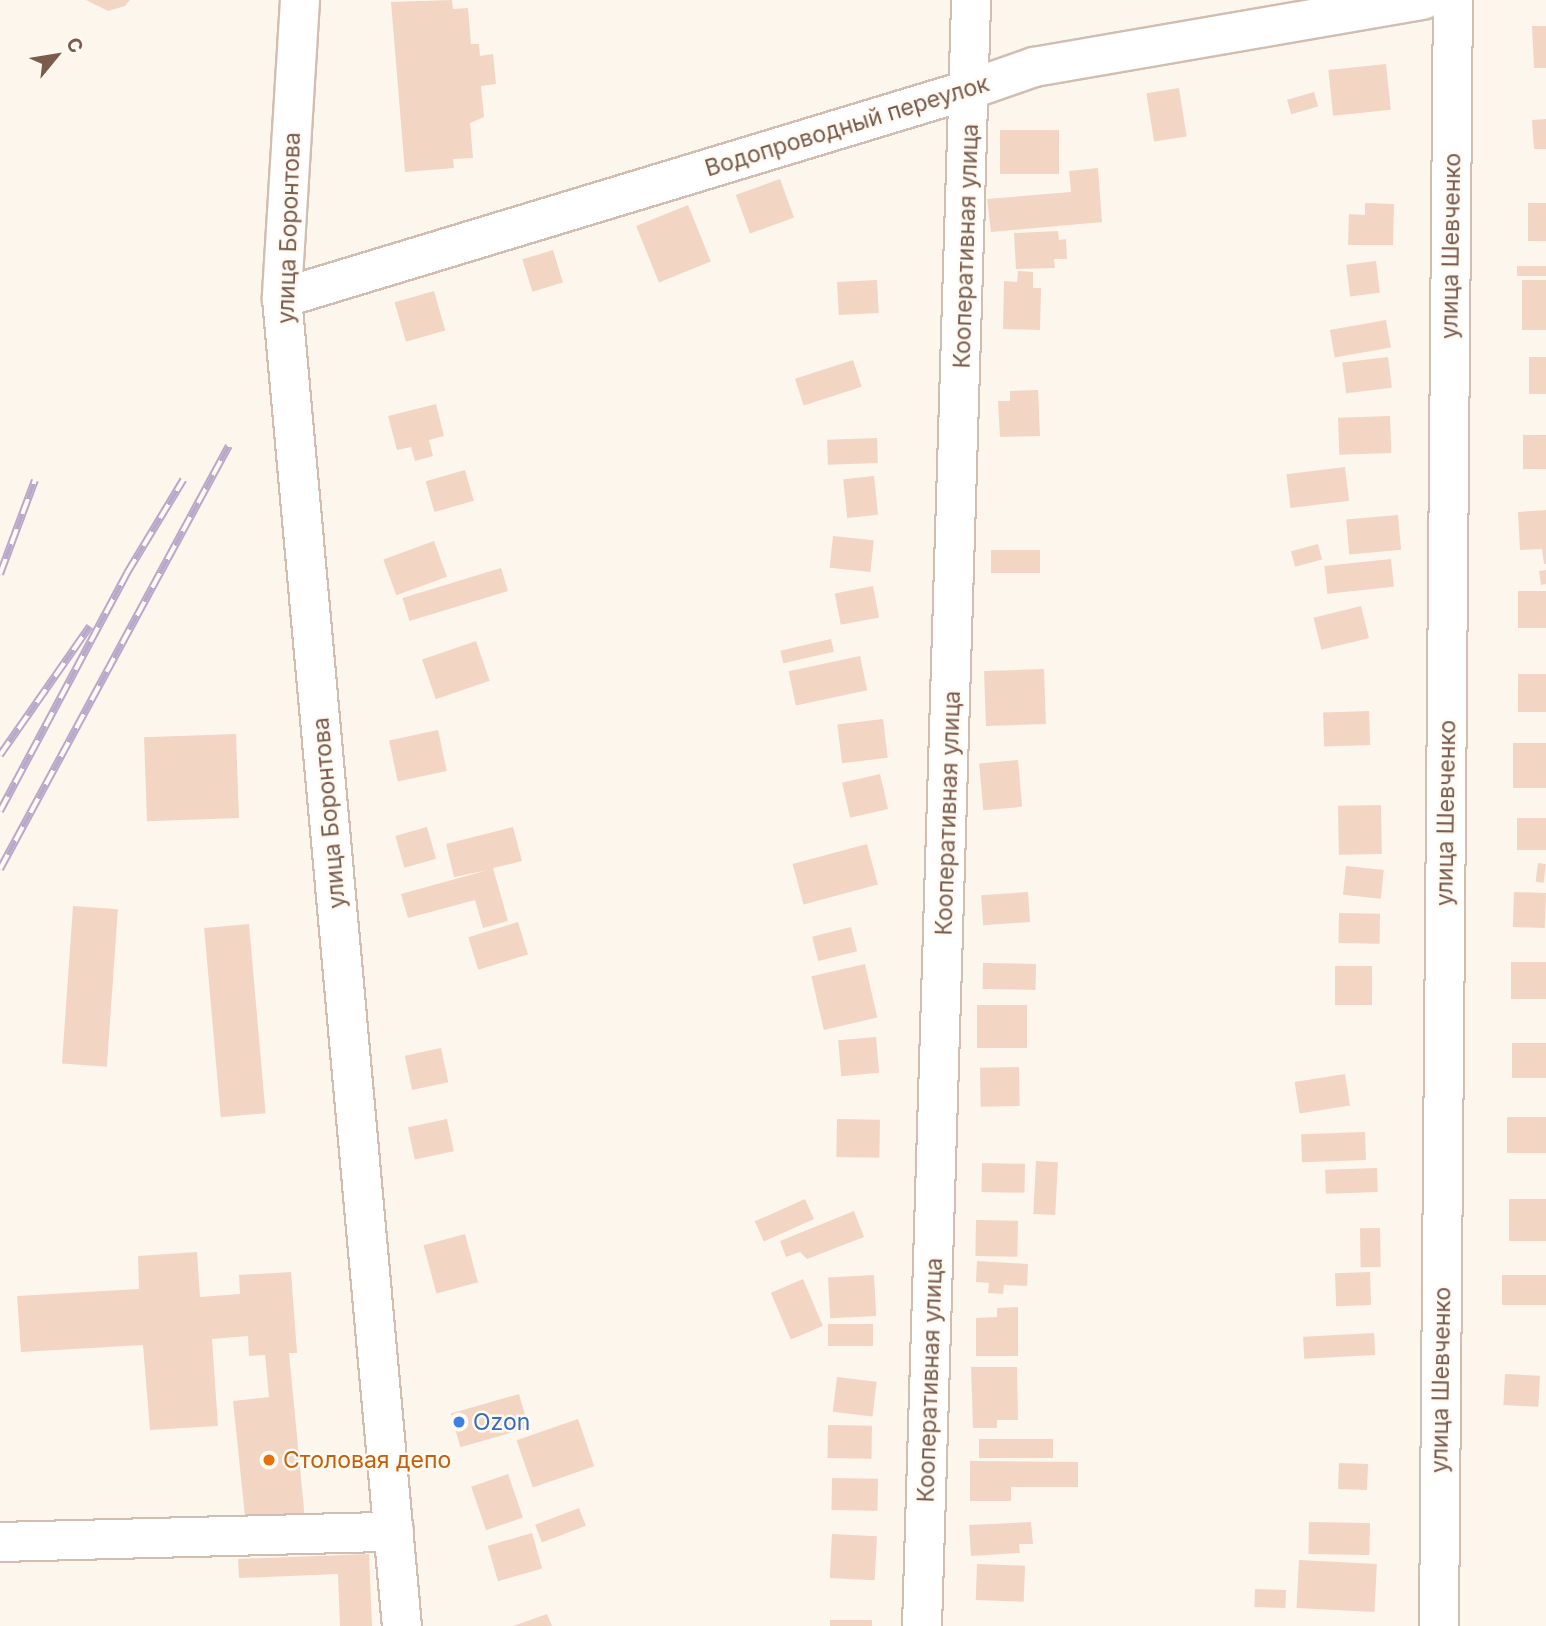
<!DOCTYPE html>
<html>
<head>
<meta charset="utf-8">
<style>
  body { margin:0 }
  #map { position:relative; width:1546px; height:1626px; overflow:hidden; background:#fdf6ec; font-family:Inter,sans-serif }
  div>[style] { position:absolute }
  .building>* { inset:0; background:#f3d5c3; transform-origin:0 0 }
  .roads { filter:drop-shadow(2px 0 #d1beb0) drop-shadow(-2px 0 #d1beb0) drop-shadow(0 2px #d1beb0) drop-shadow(0 -2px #d1beb0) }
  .minor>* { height:38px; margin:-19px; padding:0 19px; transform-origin:19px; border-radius:19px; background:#fff }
  .rail>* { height:8px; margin-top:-4px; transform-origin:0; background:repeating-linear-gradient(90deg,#fffaf3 0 16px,#b9a8c9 0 32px); box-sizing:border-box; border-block:2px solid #b9a8c9 }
  .dots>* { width:19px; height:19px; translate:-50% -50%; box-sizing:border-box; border:4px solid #fffaf3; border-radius:50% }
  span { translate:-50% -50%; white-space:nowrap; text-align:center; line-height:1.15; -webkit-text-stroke:5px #fffaf3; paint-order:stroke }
  .street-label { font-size:23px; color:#7a5c4d }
  .shop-label { font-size:23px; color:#366cbe }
  .left { translate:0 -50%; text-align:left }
  .food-label { font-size:23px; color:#c56008 }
  .north { position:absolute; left:21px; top:21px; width:70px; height:70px; -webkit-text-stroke:5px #fffaf3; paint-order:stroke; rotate:60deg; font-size:19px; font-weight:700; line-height:28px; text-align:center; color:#7a5c4d }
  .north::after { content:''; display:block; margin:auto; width:24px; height:32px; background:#7a5c4d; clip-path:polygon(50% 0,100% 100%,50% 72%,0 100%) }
</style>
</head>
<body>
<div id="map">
  <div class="building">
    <i style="clip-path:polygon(86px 0,130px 0,125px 6px,108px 11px)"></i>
    <i style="clip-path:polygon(452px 0,453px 9px,468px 8px,471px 44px,479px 44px,480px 56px,493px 54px,496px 84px,481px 86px,484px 117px,470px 123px,473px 158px,453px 159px,454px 168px,405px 172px,391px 2px)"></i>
    <i style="clip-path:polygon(1532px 26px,1546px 26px,1546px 68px,1534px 68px)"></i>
    <i style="left:1386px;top:64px;width:46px;height:58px;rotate:84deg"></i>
    <i style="left:1179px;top:88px;width:49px;height:33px;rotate:81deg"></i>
    <i style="left:1314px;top:92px;width:15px;height:28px;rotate:74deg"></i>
    <i style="clip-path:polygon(1546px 119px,1546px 149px,1534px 149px,1532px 120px)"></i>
    <i style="left:1000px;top:130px;width:59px;height:44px"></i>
    <i style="clip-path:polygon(1098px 168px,1102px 222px,991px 232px,987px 199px,1071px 192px,1069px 171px)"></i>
    <i style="left:780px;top:179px;width:41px;height:47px;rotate:70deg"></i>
    <i style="clip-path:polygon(1365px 203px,1394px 204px,1393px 245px,1348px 245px,1349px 214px,1365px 215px)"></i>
    <i style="left:1546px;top:203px;width:38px;height:18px;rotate:90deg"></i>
    <i style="left:688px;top:205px;width:61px;height:56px;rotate:68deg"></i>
    <i style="clip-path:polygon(1058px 231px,1059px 240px,1066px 239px,1067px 259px,1054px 259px,1055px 268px,1016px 269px,1014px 233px)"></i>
    <i style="left:553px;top:250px;width:34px;height:32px;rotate:73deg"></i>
    <i style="left:1376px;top:261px;width:32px;height:30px;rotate:83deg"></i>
    <i style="left:1546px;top:266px;width:10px;height:29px;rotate:90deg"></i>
    <i style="clip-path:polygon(1018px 271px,1033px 272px,1033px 288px,1041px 288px,1040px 330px,1003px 329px,1004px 281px,1017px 282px)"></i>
    <i style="left:877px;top:280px;width:33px;height:40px;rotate:87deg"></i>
    <i style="left:1546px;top:280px;width:50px;height:24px;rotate:90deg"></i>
    <i style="left:434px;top:291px;width:41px;height:41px;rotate:74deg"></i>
    <i style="left:1386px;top:320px;width:28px;height:57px;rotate:80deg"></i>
    <i style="left:1388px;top:357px;width:31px;height:46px;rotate:83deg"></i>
    <i style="left:1529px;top:357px;width:17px;height:37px"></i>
    <i style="left:853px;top:360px;width:28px;height:61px;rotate:72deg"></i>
    <i style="clip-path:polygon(1038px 390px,1040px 436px,1000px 437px,998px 401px,1010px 401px,1010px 391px)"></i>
    <i style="clip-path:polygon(436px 404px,444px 436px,429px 440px,433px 456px,415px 461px,411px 447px,397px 450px,388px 416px)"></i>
    <i style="left:1390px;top:416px;width:37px;height:52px;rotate:88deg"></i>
    <i style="left:1546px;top:435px;width:34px;height:23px;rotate:90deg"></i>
    <i style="left:877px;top:438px;width:25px;height:50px;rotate:88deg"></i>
    <i style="left:1345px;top:467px;width:34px;height:59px;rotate:83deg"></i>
    <i style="left:465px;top:470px;width:32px;height:41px;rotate:74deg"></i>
    <i style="left:874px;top:476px;width:39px;height:31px;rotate:84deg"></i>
    <i style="clip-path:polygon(1546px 510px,1546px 564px,1544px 564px,1542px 549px,1520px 550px,1518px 512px)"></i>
    <i style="left:1398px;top:515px;width:35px;height:52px;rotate:85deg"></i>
    <i style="left:833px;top:536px;width:41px;height:32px;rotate:6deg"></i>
    <i style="left:434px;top:541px;width:38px;height:54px;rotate:70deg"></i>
    <i style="left:1318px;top:544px;width:16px;height:28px;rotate:75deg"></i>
    <i style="left:991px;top:550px;width:49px;height:23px"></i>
    <i style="left:1391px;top:559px;width:28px;height:67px;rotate:84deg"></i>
    <i style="left:501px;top:568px;width:24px;height:103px;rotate:73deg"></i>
    <i style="clip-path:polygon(1546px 570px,1546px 584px,1541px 585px,1539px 571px)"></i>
    <i style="left:873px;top:586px;width:32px;height:39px;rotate:79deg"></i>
    <i style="left:1518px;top:591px;width:28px;height:37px"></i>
    <i style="left:1361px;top:606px;width:33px;height:49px;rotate:76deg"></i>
    <i style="left:831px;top:639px;width:13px;height:52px;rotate:77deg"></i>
    <i style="left:476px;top:641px;width:42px;height:57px;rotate:71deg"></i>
    <i style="left:860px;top:656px;width:35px;height:73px;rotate:78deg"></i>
    <i style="left:1044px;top:669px;width:55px;height:60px;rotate:88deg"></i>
    <i style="left:1546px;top:674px;width:38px;height:28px;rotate:90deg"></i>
    <i style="left:1369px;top:711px;width:34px;height:46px;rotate:88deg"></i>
    <i style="left:883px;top:719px;width:39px;height:46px;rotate:83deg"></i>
    <i style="left:438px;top:730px;width:42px;height:50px;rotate:78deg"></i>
    <i style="left:236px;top:734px;width:84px;height:92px;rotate:88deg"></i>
    <i style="left:1546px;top:743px;width:45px;height:33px;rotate:90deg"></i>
    <i style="left:1018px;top:760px;width:47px;height:39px;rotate:85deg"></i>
    <i style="left:880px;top:774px;width:36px;height:39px;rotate:77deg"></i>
    <i style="left:1381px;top:805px;width:49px;height:43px;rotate:89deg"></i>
    <i style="left:1517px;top:818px;width:29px;height:32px"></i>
    <i style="left:427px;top:827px;width:33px;height:33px;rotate:74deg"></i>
    <i style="clip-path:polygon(513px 827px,522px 861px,493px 868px,508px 921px,483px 928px,475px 900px,408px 918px,401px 894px,488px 870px,454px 877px,446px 844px)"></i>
    <i style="left:867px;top:844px;width:42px;height:77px;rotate:75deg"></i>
    <i style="left:1538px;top:863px;width:8px;height:19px;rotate:7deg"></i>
    <i style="left:1346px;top:866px;width:38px;height:29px;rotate:6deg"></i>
    <i style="left:1028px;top:892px;width:30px;height:47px;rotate:86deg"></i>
    <i style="left:1514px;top:892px;width:32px;height:35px;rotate:2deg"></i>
    <i style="left:73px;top:906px;width:45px;height:158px;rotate:4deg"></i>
    <i style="left:1339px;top:913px;width:41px;height:30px;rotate:1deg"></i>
    <i style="left:518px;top:922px;width:34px;height:52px;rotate:73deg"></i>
    <i style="left:249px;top:924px;width:190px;height:45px;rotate:85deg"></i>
    <i style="left:851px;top:927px;width:25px;height:40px;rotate:76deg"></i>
    <i style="left:1546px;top:962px;width:37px;height:35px;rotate:90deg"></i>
    <i style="left:983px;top:963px;width:53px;height:26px;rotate:1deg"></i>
    <i style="left:865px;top:964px;width:55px;height:55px;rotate:77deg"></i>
    <i style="left:1335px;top:966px;width:37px;height:39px"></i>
    <i style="left:977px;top:1005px;width:50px;height:43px"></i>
    <i style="left:876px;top:1037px;width:36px;height:38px;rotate:85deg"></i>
    <i style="left:1546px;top:1043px;width:35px;height:34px;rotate:90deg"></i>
    <i style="left:441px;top:1048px;width:35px;height:37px;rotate:78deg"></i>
    <i style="left:1019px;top:1067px;width:39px;height:39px;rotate:89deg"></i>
    <i style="left:1345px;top:1074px;width:32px;height:51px;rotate:81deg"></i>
    <i style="left:1546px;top:1117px;width:36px;height:39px;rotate:90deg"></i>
    <i style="left:447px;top:1119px;width:33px;height:40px;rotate:78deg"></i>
    <i style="left:837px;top:1119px;width:43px;height:38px;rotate:1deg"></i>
    <i style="left:1365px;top:1132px;width:28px;height:64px;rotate:88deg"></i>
    <i style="left:1036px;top:1161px;width:22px;height:53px;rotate:3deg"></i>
    <i style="left:982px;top:1163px;width:43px;height:29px;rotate:1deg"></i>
    <i style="left:1377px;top:1168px;width:24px;height:52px;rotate:88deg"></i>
    <i style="left:805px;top:1199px;width:22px;height:55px;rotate:66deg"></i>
    <i style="left:1509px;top:1199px;width:37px;height:42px"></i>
    <i style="clip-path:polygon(854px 1211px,864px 1237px,807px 1259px,800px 1252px,786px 1257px,780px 1241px)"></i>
    <i style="left:976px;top:1220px;width:42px;height:36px;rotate:1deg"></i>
    <i style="left:1380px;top:1228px;width:39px;height:20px;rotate:89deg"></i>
    <i style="left:465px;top:1234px;width:50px;height:43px;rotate:75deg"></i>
    <i style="clip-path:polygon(197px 1252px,200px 1297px,240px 1294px,239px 1275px,291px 1272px,297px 1353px,289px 1353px,305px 1520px,246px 1526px,233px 1401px,269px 1397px,265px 1355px,249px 1356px,248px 1336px,212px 1339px,218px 1426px,150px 1430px,143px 1345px,21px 1352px,17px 1296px,139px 1289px,138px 1256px)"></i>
    <i style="clip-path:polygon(977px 1261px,1028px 1264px,1027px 1286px,1004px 1285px,1003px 1294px,988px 1293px,989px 1283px,976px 1282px)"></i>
    <i style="left:1370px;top:1272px;width:33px;height:35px;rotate:88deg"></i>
    <i style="left:874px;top:1275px;width:41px;height:46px;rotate:87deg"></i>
    <i style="left:1546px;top:1275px;width:30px;height:44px;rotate:90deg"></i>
    <i style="left:803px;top:1279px;width:51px;height:35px;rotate:67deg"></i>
    <i style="clip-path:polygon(1018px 1307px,1018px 1356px,976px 1356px,976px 1318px,997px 1317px,997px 1308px)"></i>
    <i style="left:828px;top:1324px;width:45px;height:22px"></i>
    <i style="left:1374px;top:1333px;width:22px;height:71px;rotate:87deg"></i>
    <i style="clip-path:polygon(971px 1367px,1017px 1367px,1018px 1420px,997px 1420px,997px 1428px,973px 1428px)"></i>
    <i style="left:1505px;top:1374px;width:35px;height:31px;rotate:3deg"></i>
    <i style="left:837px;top:1377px;width:40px;height:35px;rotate:7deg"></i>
    <i style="left:519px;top:1394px;width:35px;height:71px;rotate:74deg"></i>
    <i style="left:578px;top:1419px;width:50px;height:65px;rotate:71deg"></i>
    <i style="left:828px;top:1425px;width:44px;height:33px;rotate:1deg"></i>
    <i style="left:979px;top:1439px;width:74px;height:19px"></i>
    <i style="clip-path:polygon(970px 1461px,1078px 1462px,1078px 1487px,1011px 1487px,1011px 1501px,970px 1501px)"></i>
    <i style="left:1339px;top:1463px;width:29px;height:26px;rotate:2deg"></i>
    <i style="left:508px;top:1474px;width:46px;height:39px;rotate:71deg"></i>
    <i style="left:832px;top:1478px;width:46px;height:32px;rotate:1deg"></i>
    <i style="left:579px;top:1508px;width:19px;height:47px;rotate:69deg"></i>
    <i style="clip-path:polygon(1031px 1522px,1033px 1544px,1019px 1544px,1020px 1553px,971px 1556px,969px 1525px)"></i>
    <i style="left:1309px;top:1522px;width:61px;height:32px;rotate:1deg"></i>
    <i style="left:532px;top:1533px;width:37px;height:46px;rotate:74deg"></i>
    <i style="left:832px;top:1534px;width:45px;height:44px;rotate:3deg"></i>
    <i style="clip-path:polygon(369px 1554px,372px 1626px,340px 1626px,338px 1574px,239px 1578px,238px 1559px)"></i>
    <i style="left:1299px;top:1560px;width:78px;height:48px;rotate:3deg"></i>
    <i style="left:977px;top:1564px;width:48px;height:36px;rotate:2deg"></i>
    <i style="left:1255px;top:1589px;width:31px;height:18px;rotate:2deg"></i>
    <i style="clip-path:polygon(547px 1614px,552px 1626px,513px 1626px)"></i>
    <i style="left:830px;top:1620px;width:42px;height:6px"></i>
  </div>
  <div class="roads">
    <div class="minor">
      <i style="left:300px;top:0;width:299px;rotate:93.5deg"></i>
      <i style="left:282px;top:298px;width:1333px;rotate:84.84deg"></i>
      <i style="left:282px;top:298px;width:720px;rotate:-16.87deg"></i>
      <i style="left:971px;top:89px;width:67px;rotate:-19.2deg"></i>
      <i style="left:1034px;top:67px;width:395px;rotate:-9.8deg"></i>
      <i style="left:0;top:1542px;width:394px;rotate:-1.5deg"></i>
      <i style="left:922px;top:1626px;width:1627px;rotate:-88.27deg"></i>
      <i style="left:1439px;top:1626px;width:1626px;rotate:-89.51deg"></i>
    </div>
  </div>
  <div class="rail">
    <i style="left:0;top:574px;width:100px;rotate:-69.6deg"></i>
    <i style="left:0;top:755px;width:157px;rotate:-55.1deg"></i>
    <i style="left:0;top:811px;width:270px;rotate:-61.9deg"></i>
    <i style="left:127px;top:573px;width:109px;rotate:-58.9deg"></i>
    <i style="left:0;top:869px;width:481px;rotate:-61.6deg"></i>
  </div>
  <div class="dots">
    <i style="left:459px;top:1422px;background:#3f7fe0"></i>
    <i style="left:269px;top:1460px;background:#e8710a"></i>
  </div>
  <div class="street-label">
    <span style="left:847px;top:126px;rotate:-17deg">Водопроводный переулок</span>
    <span style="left:289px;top:228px;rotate:-88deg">улица Боронтова</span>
    <span style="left:966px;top:246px;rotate:-88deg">Кооперативная улица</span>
    <span style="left:1451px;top:246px;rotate:-89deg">улица Шевченко</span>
    <span style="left:329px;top:813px;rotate:-95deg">улица Боронтова</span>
    <span style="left:948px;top:813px;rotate:-88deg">Кооперативная улица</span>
    <span style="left:1446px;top:813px;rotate:-89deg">улица Шевченко</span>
    <span style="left:930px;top:1380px;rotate:-88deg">Кооперативная улица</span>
    <span style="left:1441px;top:1380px;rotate:-89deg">улица Шевченко</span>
  </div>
  <div class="shop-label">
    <span class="left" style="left:473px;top:1422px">Ozon</span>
  </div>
  <div class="food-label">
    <span class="left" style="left:283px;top:1460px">Столовая депо</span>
  </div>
  <div class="north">С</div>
</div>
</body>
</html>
